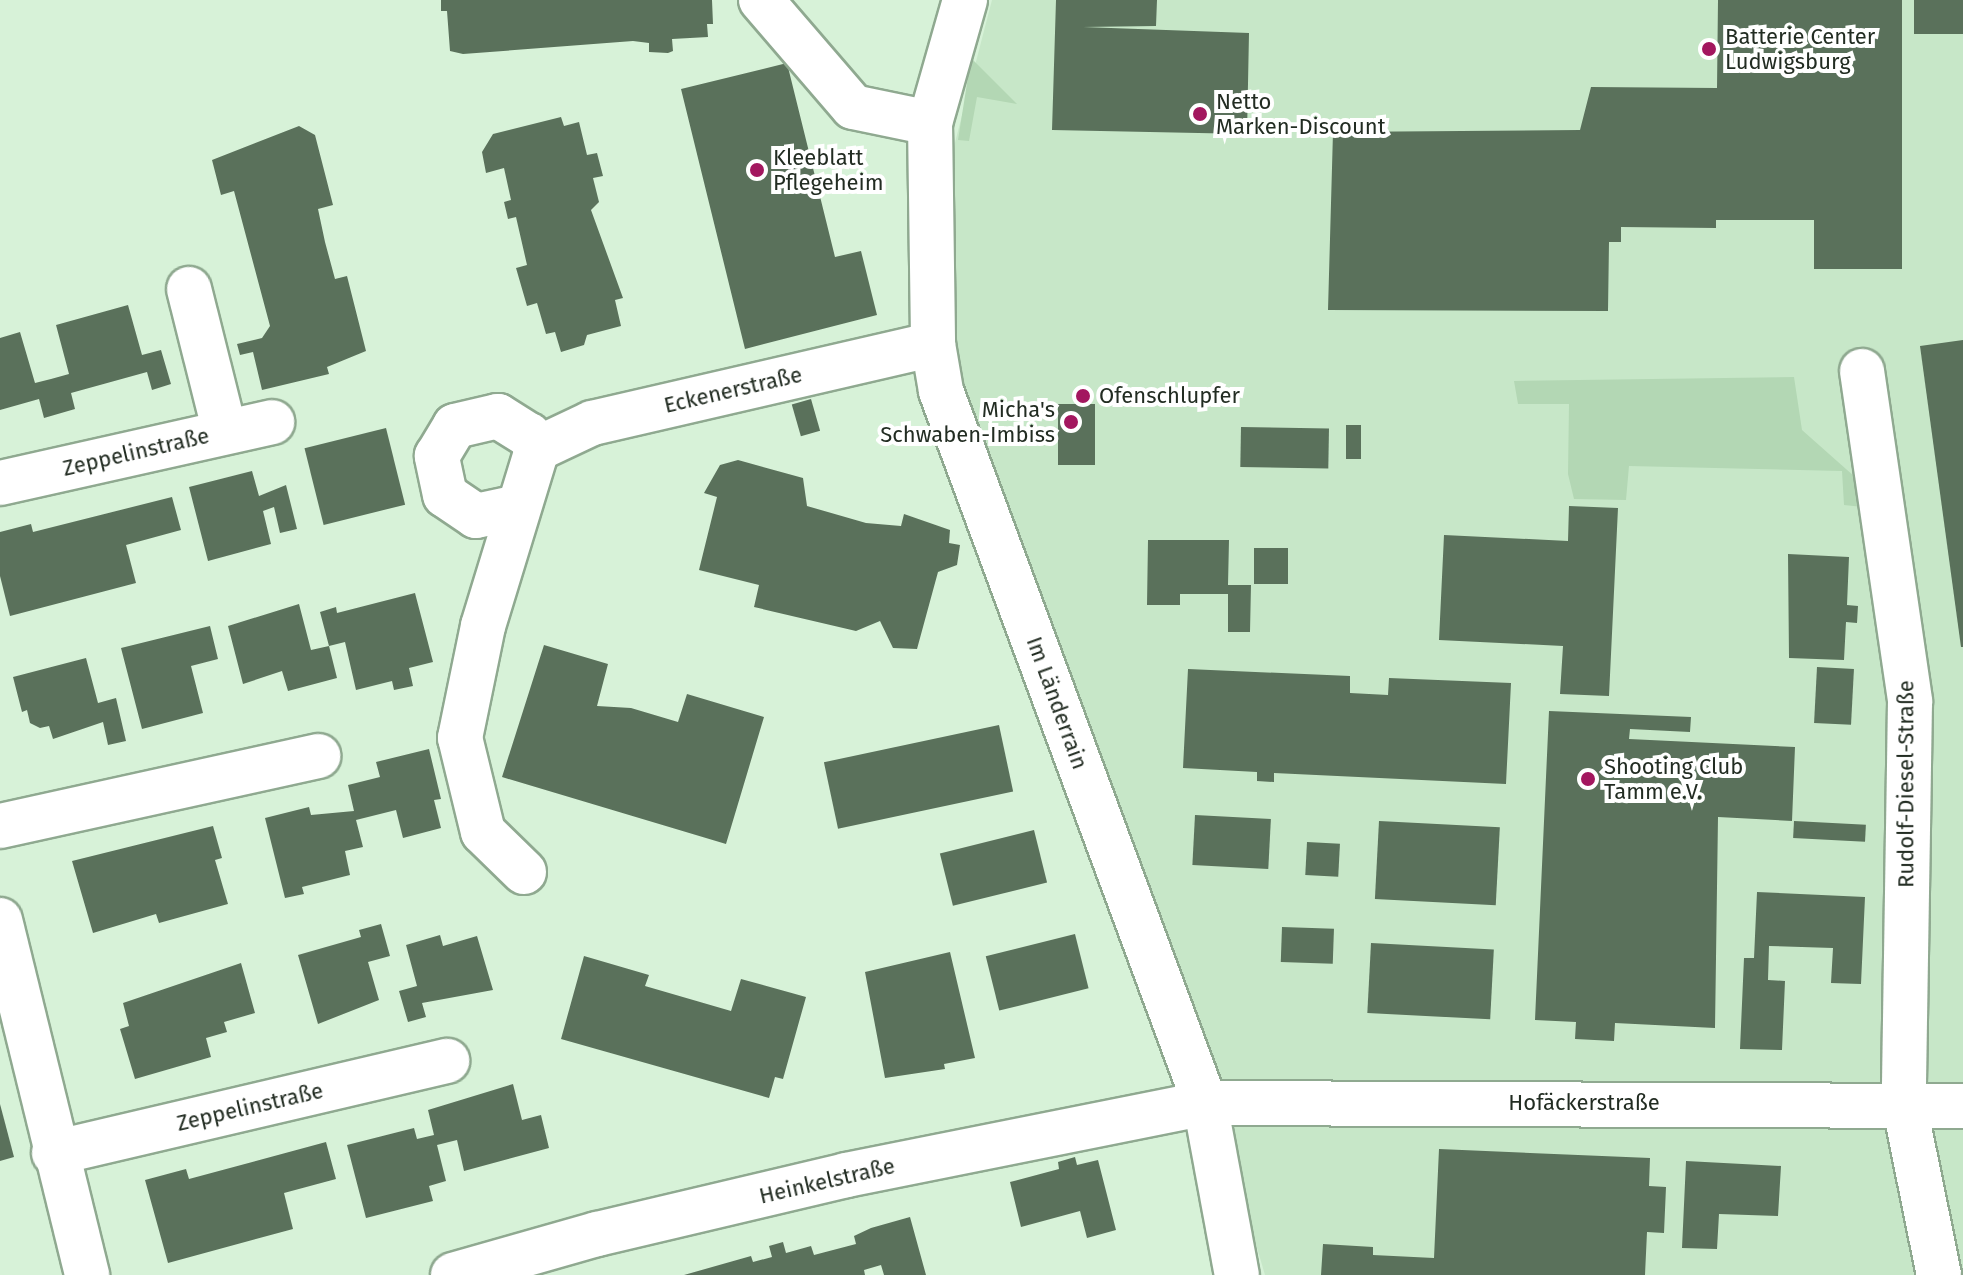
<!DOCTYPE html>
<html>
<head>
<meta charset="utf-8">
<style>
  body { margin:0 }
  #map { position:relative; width:1963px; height:1275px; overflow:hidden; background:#d7f2d8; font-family:"Fira Sans",sans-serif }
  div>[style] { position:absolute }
  .built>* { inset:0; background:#c7e7c8 }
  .green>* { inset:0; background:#b3d7b4 }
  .building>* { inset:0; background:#5a715b; transform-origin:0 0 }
  .roads { filter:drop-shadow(2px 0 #8fa990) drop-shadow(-2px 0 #8fa990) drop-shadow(0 2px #8fa990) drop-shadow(0 -2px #8fa990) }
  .minor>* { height:44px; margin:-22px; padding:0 22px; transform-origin:22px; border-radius:22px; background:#fff }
  .dots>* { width:22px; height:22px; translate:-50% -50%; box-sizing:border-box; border:4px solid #fff; border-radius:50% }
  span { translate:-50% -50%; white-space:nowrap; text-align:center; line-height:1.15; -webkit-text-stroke:8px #fff; paint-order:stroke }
  .poi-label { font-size:22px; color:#222c22 }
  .left { translate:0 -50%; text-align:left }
  .right { translate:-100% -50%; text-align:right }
  .street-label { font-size:22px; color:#222c22 }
</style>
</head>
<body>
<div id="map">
  <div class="built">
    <i style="clip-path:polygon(992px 0,1963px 0,1963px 1275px,1265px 1275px,1218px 1115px,938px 344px,952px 154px)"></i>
  </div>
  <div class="green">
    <i style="clip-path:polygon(971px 58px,1017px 104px,977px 97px,969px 141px,958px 140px)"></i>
    <i style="clip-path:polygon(1794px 377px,1802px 430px,1855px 477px,1863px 507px,1844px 505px,1842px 471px,1629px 466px,1626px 500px,1574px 499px,1568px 474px,1569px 404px,1518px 404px,1514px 381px)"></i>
  </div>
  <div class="building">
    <i style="clip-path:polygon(441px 0,712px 0,713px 24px,707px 24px,708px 37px,672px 39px,673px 51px,668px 53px,649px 52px,649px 43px,633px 41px,463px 54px,450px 51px,447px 11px,441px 11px)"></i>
    <i style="clip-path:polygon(1056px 0,1157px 0,1156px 26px,1083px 27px,1249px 33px,1247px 134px,1052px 130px)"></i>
    <i style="clip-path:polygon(1718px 0,1902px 0,1902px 269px,1814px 269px,1814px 220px,1716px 220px,1716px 228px,1621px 227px,1621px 242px,1609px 242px,1608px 311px,1328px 310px,1333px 132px,1580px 130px,1591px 87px,1717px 88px)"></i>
    <i style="left:1914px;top:0;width:49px;height:34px"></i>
    <i style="clip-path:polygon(787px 63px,835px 257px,861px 251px,877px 315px,745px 349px,681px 89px)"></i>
    <i style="clip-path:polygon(561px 117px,564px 126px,579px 122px,587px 155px,597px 153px,603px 176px,593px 178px,599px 202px,591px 210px,623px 298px,615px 300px,621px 326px,587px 335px,584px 345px,561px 352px,555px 332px,546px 334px,537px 303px,527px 306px,516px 268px,527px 265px,516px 217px,508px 219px,504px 202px,511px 200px,504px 168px,486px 173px,482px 152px,493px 134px)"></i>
    <i style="clip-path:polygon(299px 126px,315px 135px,333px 205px,318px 209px,325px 242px,335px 279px,347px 276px,366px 351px,327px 367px,329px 374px,262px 390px,253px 352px,240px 355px,237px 344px,262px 338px,270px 326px,234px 191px,221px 195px,212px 160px)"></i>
    <i style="clip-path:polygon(128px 305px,142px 355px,161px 350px,171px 384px,152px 390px,147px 372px,71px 393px,75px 409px,44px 418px,39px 399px,0 410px,0 338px,20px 332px,35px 383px,51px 379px,69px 374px,56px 325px)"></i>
    <i style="clip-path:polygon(1963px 340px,1963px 647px,1961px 647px,1920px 346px)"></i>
    <i style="left:811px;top:399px;width:33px;height:20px;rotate:74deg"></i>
    <i style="left:1058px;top:404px;width:37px;height:61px"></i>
    <i style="left:1346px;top:425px;width:15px;height:34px"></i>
    <i style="left:1241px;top:427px;width:88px;height:40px;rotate:1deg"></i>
    <i style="left:386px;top:428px;width:79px;height:84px;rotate:76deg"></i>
    <i style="clip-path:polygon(738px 460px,803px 478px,807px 506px,866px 523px,901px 526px,904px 514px,950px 530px,949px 543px,960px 545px,957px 565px,938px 572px,917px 649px,893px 648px,880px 621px,856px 631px,754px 607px,759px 585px,699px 570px,717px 497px,704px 493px,720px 465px)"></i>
    <i style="clip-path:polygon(252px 471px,259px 496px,286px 485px,297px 529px,280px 533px,274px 507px,263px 511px,271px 544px,208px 561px,189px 487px)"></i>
    <i style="clip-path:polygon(172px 497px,181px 530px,126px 545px,136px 583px,10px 616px,0 576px,0 532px,31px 524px,33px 532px)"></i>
    <i style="clip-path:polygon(1569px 506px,1618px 508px,1609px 696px,1560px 694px,1563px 646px,1439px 640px,1444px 535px,1568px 541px)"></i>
    <i style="clip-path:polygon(1148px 540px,1229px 540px,1228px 585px,1251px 585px,1250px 632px,1228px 632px,1228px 594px,1180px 594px,1180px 605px,1147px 605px)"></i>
    <i style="left:1254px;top:548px;width:34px;height:36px"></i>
    <i style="clip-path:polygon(1788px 554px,1849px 557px,1847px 605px,1858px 606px,1857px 623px,1846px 622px,1844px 660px,1789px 658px)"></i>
    <i style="clip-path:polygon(415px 593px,433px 662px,409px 668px,413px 686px,394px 690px,392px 681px,356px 690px,345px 642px,329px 646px,320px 612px,336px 607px,337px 613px)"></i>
    <i style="clip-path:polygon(299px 604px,311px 650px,329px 646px,337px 678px,288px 691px,282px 671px,243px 684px,228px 626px)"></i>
    <i style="clip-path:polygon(210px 626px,218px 659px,191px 666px,203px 713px,142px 729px,121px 648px)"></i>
    <i style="clip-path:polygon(544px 645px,608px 664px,597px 706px,631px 708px,678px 722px,687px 694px,764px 717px,726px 844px,502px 777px)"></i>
    <i style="clip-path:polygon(86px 658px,98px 703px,116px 698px,126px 741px,108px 745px,103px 722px,53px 739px,49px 726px,40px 728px,30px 723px,27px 710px,22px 712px,13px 677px)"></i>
    <i style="left:1817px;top:667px;width:37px;height:56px;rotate:3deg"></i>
    <i style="clip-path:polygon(1188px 669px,1350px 676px,1350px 693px,1388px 695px,1389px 678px,1511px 683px,1506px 784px,1274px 773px,1274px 782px,1257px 781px,1257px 772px,1183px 768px)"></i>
    <i style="clip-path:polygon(1549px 711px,1691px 717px,1690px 732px,1630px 729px,1629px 739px,1795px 747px,1792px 821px,1718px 817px,1715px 1028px,1615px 1023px,1614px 1041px,1575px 1039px,1576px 1022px,1535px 1020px)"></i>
    <i style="left:999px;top:725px;width:68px;height:179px;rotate:78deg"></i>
    <i style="clip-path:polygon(429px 749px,441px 799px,434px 800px,441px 828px,403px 838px,396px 810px,356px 820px,363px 847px,345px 851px,350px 875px,302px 887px,304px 894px,285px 898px,265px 818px,309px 807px,311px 815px,354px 811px,348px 785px,380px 777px,376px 762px)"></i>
    <i style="left:1195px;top:815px;width:76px;height:50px;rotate:3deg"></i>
    <i style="left:1379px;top:821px;width:121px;height:78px;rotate:3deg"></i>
    <i style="left:1794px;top:821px;width:72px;height:17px;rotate:3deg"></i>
    <i style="clip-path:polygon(213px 826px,222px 858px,215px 860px,228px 904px,159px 923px,156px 914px,93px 933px,72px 861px)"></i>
    <i style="left:1034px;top:830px;width:54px;height:97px;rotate:76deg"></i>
    <i style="left:1307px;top:842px;width:33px;height:33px;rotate:3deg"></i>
    <i style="clip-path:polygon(1757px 892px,1865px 897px,1861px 984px,1831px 983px,1833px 948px,1769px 946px,1768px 980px,1785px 981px,1782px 1050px,1740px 1049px,1744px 958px,1754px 958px)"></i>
    <i style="clip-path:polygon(381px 924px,390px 956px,368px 962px,379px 1000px,318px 1024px,298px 955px,361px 937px,359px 930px)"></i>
    <i style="left:1282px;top:927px;width:52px;height:35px;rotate:2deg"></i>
    <i style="left:1075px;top:934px;width:56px;height:92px;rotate:76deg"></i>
    <i style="clip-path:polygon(440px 935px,443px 946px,477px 936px,493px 990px,422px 1003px,426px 1017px,408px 1022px,399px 991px,417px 986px,406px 945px)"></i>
    <i style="left:1371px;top:943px;width:123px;height:70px;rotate:3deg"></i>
    <i style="clip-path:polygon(950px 952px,975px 1058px,944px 1064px,945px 1069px,885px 1078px,865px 972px)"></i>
    <i style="clip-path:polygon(584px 956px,649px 975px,645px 986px,731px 1011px,741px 979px,806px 997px,783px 1079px,775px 1077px,769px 1098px,561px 1039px)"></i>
    <i style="clip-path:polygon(241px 963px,255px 1013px,224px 1022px,227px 1032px,206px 1038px,211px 1057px,135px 1079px,120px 1029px,129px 1026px,123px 1003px)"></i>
    <i style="clip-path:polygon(513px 1084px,522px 1120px,541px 1115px,549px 1148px,464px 1171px,457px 1140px,437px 1145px,446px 1181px,429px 1186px,433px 1201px,366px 1218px,347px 1145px,414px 1128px,417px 1139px,434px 1135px,428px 1110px)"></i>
    <i style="clip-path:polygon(0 1104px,14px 1157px,0 1161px)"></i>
    <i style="clip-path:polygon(326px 1142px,336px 1179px,284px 1193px,293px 1229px,168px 1263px,145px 1180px,186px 1169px,189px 1179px)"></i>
    <i style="clip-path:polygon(1439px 1149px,1650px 1158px,1649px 1186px,1666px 1187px,1664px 1233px,1647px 1232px,1645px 1275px,1321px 1275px,1323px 1244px,1373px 1247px,1373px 1255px,1434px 1258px)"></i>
    <i style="clip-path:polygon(1075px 1157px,1077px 1165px,1098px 1160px,1116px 1230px,1087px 1238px,1080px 1211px,1021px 1227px,1010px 1182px,1059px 1169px,1058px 1162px)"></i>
    <i style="clip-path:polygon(1686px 1161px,1781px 1166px,1778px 1216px,1719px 1214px,1717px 1249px,1682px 1248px)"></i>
    <i style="clip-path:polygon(910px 1217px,926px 1275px,884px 1275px,881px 1265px,864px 1270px,865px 1275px,684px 1275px,751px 1256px,753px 1262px,772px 1257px,769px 1246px,783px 1242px,786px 1253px,811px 1246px,814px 1255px,856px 1244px,854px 1236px,871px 1228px)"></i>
  </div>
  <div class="roads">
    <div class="minor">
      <i style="left:761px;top:0;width:141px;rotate:49.3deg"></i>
      <i style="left:853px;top:107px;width:79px;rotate:11.7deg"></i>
      <i style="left:965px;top:0;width:128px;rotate:105.9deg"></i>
      <i style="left:930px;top:123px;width:221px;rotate:89.2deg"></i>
      <i style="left:933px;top:344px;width:48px;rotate:80.3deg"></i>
      <i style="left:941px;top:391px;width:759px;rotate:69.66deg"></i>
      <i style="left:1205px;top:1103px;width:175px;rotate:79.5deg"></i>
      <i style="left:189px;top:289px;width:147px;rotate:75.9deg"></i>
      <i style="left:1862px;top:371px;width:334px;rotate:81.7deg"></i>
      <i style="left:1910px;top:702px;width:401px;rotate:90.9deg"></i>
      <i style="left:1904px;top:1103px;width:176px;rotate:78.5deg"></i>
      <i style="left:0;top:483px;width:279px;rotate:-12.6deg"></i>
      <i style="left:518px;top:507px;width:43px;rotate:167.9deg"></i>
      <i style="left:476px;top:516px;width:37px;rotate:-146deg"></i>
      <i style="left:445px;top:495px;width:40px;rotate:-102deg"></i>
      <i style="left:437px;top:456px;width:35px;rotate:-59deg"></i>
      <i style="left:455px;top:426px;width:44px;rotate:-13.1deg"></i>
      <i style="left:498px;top:416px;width:36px;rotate:32deg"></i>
      <i style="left:529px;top:435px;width:16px;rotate:60deg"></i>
      <i style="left:0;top:826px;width:326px;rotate:-12.4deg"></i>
      <i style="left:524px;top:872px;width:57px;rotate:-135.7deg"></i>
      <i style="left:483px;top:832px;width:97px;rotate:-103.7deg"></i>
      <i style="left:460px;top:738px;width:114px;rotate:-78.4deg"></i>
      <i style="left:483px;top:626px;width:185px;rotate:-73deg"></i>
      <i style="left:537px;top:449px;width:61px;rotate:-25.3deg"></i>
      <i style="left:592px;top:423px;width:350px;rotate:-13deg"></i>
      <i style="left:0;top:920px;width:366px;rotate:76.2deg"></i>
      <i style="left:54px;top:1153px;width:404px;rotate:-13.2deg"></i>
      <i style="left:453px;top:1275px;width:150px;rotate:-15.9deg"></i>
      <i style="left:597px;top:1234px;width:256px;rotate:-13.3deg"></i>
      <i style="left:846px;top:1175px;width:366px;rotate:-11.3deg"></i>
      <i style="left:1205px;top:1103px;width:758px;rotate:0.23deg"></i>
    </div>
  </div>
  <div class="dots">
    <i style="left:1709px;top:49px;background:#a3175f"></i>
    <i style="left:1200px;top:114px;background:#a3175f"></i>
    <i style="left:757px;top:170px;background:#a3175f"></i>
    <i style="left:1083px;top:396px;background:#a3175f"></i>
    <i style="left:1071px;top:422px;background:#a3175f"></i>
    <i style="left:1588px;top:779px;background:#a3175f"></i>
  </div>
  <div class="poi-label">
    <span class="left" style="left:1725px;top:49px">Batterie Center<br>Ludwigsburg</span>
    <span class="left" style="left:1216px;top:114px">Netto<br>Marken-Discount</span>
    <span class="left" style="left:773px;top:170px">Kleeblatt<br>Pflegeheim</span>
    <span class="left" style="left:1099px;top:396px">Ofenschlupfer</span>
    <span class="right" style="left:1055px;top:422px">Micha's<br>Schwaben-Imbiss</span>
    <span class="left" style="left:1604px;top:779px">Shooting Club<br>Tamm e.V.</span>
  </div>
  <div class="street-label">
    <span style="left:733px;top:390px;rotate:-13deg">Eckenerstraße</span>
    <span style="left:136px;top:452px;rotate:-13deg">Zeppelinstraße</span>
    <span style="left:1057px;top:703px;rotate:70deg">Im Länderrain</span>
    <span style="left:1906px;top:784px;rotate:-90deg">Rudolf-Diesel-Straße</span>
    <span style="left:1584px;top:1103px">Hofäckerstraße</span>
    <span style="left:250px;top:1107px;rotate:-13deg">Zeppelinstraße</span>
    <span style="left:827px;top:1181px;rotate:-13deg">Heinkelstraße</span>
  </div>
</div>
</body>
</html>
